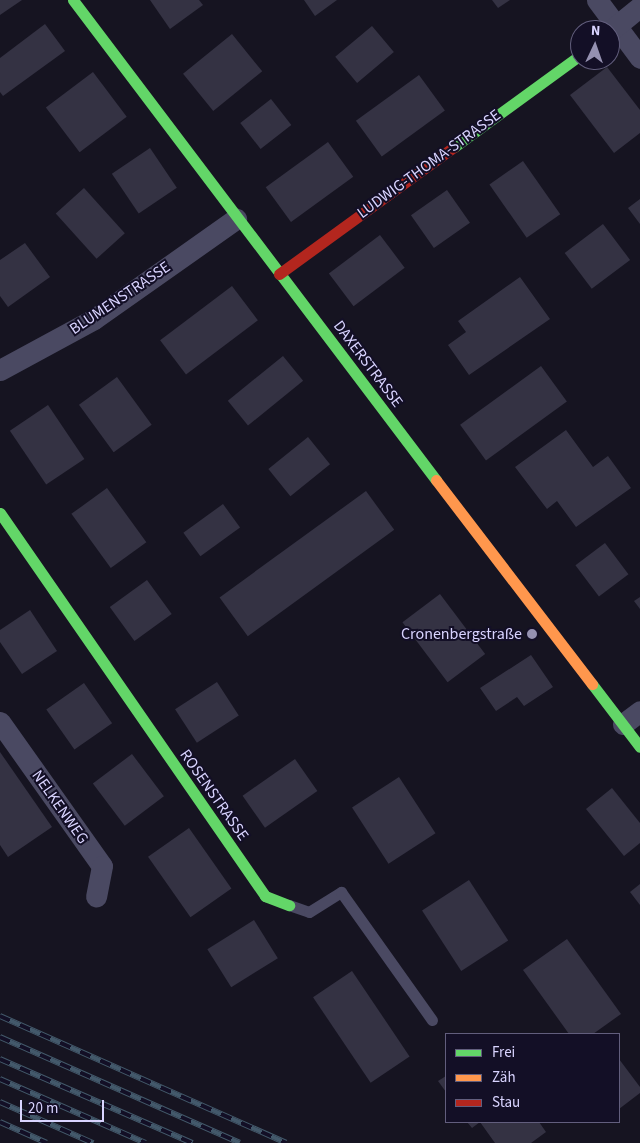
<!DOCTYPE html>
<html>
<head>
<meta charset="utf-8">
<style>
  body { margin:0 }
  #map { position:relative; width:640px; height:1143px; overflow:hidden; background:#161421; font-family:"Source Sans 3",sans-serif }
  div>[style] { position:absolute }
  .building>* { inset:0; background:#343243; transform-origin:0 0 }
  .lane>* { height:11px; margin:-5.5px; padding:0 5.5px; transform-origin:5.5px; border-radius:5.5px; background:#4a4962 }
  .street>* { height:21px; margin:-10.5px; padding:0 10.5px; transform-origin:10.5px; border-radius:10.5px; background:#4a4962 }
  .fast>* { height:11px; margin:-5.5px; padding:0 5.5px; transform-origin:5.5px; border-radius:5.5px; background:#63d668 }
  .slow>* { height:11px; margin:-5.5px; padding:0 5.5px; transform-origin:5.5px; border-radius:5.5px; background:#ff974d }
  .jam>* { height:11px; margin:-5.5px; padding:0 5.5px; transform-origin:5.5px; border-radius:5.5px; background:#b3261e }
  .rail>* { height:5.5px; margin-top:-2.75px; transform-origin:0; background:repeating-linear-gradient(90deg,#130f26 0 11px,#43596b 0 22px); box-sizing:border-box; border-block:1px solid #43596b }
  .dots>* { width:14px; height:14px; translate:-50% -50%; box-sizing:border-box; border:2px solid #130f26; border-radius:50% }
  span { translate:-50% -50%; white-space:nowrap; text-align:center; line-height:1.15; -webkit-text-stroke:4px #130f26; paint-order:stroke }
  .street-label { font-size:16px; color:#d9d4ff }
  .poi-label { font-size:16px; color:#d9d4ff }
  .right { translate:-100% -50%; text-align:right }
  .legend { position:absolute; left:445px; top:1033px; width:175px; height:90px; box-sizing:border-box; background:#130f26; border:1px solid #625e7d; margin:0; padding:6px 9px; list-style:none; font-size:15px; color:#d9d4ff }
  .legend li { display:flex; align-items:center; gap:10px; height:25px }
  .legend b { width:25px; border:1px solid #625e7d }
  .north { position:absolute; left:570px; top:20px; width:50px; height:50px; box-sizing:border-box; background:#130f26; border:1px solid #625e7d; border-radius:50%; rotate:3deg; font-size:14px; font-weight:700; line-height:20px; text-align:center; color:#d9d4ff }
  .north::after { content:''; display:block; margin:auto; width:18px; height:22px; background:#9591b1; clip-path:polygon(50% 0,100% 100%,50% 72%,0 100%) }
  .scale { position:absolute; left:20px; top:1100px; width:84px; height:22px; box-sizing:border-box; border:2px solid #d9d4ff; border-top:0; padding-left:6px; font-size:15px; line-height:18px; white-space:nowrap; color:#d9d4ff; -webkit-text-stroke:4px #130f26; paint-order:stroke }
</style>
</head>
<body>
<div id="map">
  <div class="building">
    <i style="clip-path:polygon(0 0,22px 0,0 15px)"></i>
    <i style="clip-path:polygon(150px 0,199px 0,203px 5px,170px 29px)"></i>
    <i style="clip-path:polygon(304px 0,337px 0,315px 16px)"></i>
    <i style="clip-path:polygon(492px 0,510px 0,498px 8px)"></i>
    <i style="clip-path:polygon(45px 24px,65px 51px,3px 96px,0 92px,0 58px)"></i>
    <i style="left:372px;top:26px;width:34px;height:48px;rotate:50deg"></i>
    <i style="left:232px;top:34px;width:48px;height:63px;rotate:51deg"></i>
    <i style="clip-path:polygon(607px 67px,640px 110px,640px 133px,614px 153px,570px 95px)"></i>
    <i style="left:93px;top:72px;width:56px;height:59px;rotate:53deg"></i>
    <i style="left:419px;top:75px;width:44px;height:78px;rotate:54deg"></i>
    <i style="left:271px;top:99px;width:33px;height:39px;rotate:52deg"></i>
    <i style="left:328px;top:142px;width:43px;height:77px;rotate:54deg"></i>
    <i style="left:150px;top:148px;width:48px;height:46px;rotate:56deg"></i>
    <i style="left:523px;top:161px;width:65px;height:41px;rotate:55deg"></i>
    <i style="left:84px;top:188px;width:61px;height:38px;rotate:48deg"></i>
    <i style="left:447px;top:190px;width:40px;height:44px;rotate:55deg"></i>
    <i style="clip-path:polygon(640px 199px,640px 224px,628px 208px)"></i>
    <i style="left:603px;top:224px;width:45px;height:48px;rotate:53deg"></i>
    <i style="left:380px;top:235px;width:41px;height:64px;rotate:53deg"></i>
    <i style="clip-path:polygon(25px 243px,50px 277px,8px 307px,0 296px,0 260px)"></i>
    <i style="clip-path:polygon(520px 277px,550px 319px,469px 375px,448px 345px,466px 332px,458px 321px)"></i>
    <i style="left:232px;top:286px;width:43px;height:90px;rotate:53deg"></i>
    <i style="left:283px;top:356px;width:32px;height:71px;rotate:51deg"></i>
    <i style="left:541px;top:366px;width:44px;height:100px;rotate:54deg"></i>
    <i style="left:117px;top:377px;width:59px;height:47px;rotate:54deg"></i>
    <i style="left:48px;top:405px;width:65px;height:46px;rotate:56deg"></i>
    <i style="clip-path:polygon(566px 430px,593px 467px,608px 456px,631px 488px,576px 527px,557px 501px,547px 509px,515px 467px)"></i>
    <i style="left:308px;top:437px;width:35px;height:51px;rotate:51deg"></i>
    <i style="left:107px;top:488px;width:67px;height:44px;rotate:54deg"></i>
    <i style="left:366px;top:491px;width:48px;height:181px;rotate:54deg"></i>
    <i style="left:223px;top:504px;width:29px;height:49px;rotate:54deg"></i>
    <i style="left:605px;top:543px;width:39px;height:37px;rotate:53deg"></i>
    <i style="left:147px;top:580px;width:42px;height:46px;rotate:54deg"></i>
    <i style="left:440px;top:594px;width:75px;height:47px;rotate:53deg"></i>
    <i style="clip-path:polygon(640px 597px,640px 609px,634px 601px)"></i>
    <i style="clip-path:polygon(30px 610px,57px 651px,22px 674px,0 642px,0 630px)"></i>
    <i style="clip-path:polygon(531px 655px,553px 687px,524px 706px,517px 697px,496px 711px,480px 688px)"></i>
    <i style="left:217px;top:682px;width:40px;height:50px;rotate:57deg"></i>
    <i style="left:84px;top:683px;width:49px;height:46px;rotate:55deg"></i>
    <i style="clip-path:polygon(0 752px,52px 827px,8px 857px,0 845px)"></i>
    <i style="left:132px;top:754px;width:53px;height:49px;rotate:53deg"></i>
    <i style="left:295px;top:759px;width:39px;height:64px;rotate:55deg"></i>
    <i style="left:399px;top:777px;width:67px;height:56px;rotate:57deg"></i>
    <i style="clip-path:polygon(612px 788px,640px 823px,640px 843px,624px 856px,586px 809px)"></i>
    <i style="left:189px;top:828px;width:74px;height:50px;rotate:55deg"></i>
    <i style="left:469px;top:880px;width:72px;height:56px;rotate:57deg"></i>
    <i style="clip-path:polygon(640px 884px,640px 905px,630px 892px)"></i>
    <i style="left:254px;top:920px;width:45px;height:55px;rotate:58deg"></i>
    <i style="clip-path:polygon(567px 939px,621px 1014px,593px 1034px,569px 1034px,523px 970px)"></i>
    <i style="left:352px;top:971px;width:103px;height:47px;rotate:56deg"></i>
    <i style="clip-path:polygon(619px 1059px,640px 1087px,640px 1093px,619px 1109px)"></i>
    <i style="clip-path:polygon(446px 1076px,446px 1092px,438px 1081px)"></i>
    <i style="clip-path:polygon(467px 1122px,539px 1122px,546px 1132px,531px 1143px,495px 1143px,480px 1122px,472px 1128px)"></i>
  </div>
  <div class="lane">
    <i style="left:289px;top:905px;width:21px;rotate:19deg"></i>
    <i style="left:309px;top:912px;width:38px;rotate:-32deg"></i>
    <i style="left:341px;top:892px;width:157px;rotate:54.6deg"></i>
  </div>
  <div class="street">
    <i style="left:597px;top:0;width:72px;rotate:53.4deg"></i>
    <i style="left:610px;top:31px;width:38px;rotate:-39deg"></i>
    <i style="left:0;top:370px;width:107px;rotate:-28.5deg"></i>
    <i style="left:94px;top:319px;width:174px;rotate:-35.2deg"></i>
    <i style="left:0;top:722px;width:176px;rotate:54.7deg"></i>
    <i style="left:102px;top:866px;width:31px;rotate:101deg"></i>
    <i style="left:623px;top:724px;width:21px;rotate:-37deg"></i>
  </div>
  <div class="fast">
    <i style="left:73px;top:0;width:602px;rotate:52.9deg"></i>
    <i style="left:454px;top:147px;width:156px;rotate:-36.1deg"></i>
    <i style="left:0;top:513px;width:466px;rotate:55.3deg"></i>
    <i style="left:265px;top:896px;width:26px;rotate:21deg"></i>
    <i style="left:592px;top:684px;width:79px;rotate:52.7deg"></i>
  </div>
  <div class="slow">
    <i style="left:436px;top:480px;width:257px;rotate:52.6deg"></i>
  </div>
  <div class="jam">
    <i style="left:279px;top:274px;width:216px;rotate:-36deg"></i>
  </div>
  <div class="rail">
    <i style="left:0;top:1016px;width:313px;rotate:23.9deg"></i>
    <i style="left:0;top:1037px;width:262px;rotate:23.8deg"></i>
    <i style="left:0;top:1059px;width:210px;rotate:23.6deg"></i>
    <i style="left:0;top:1079px;width:159px;rotate:23.7deg"></i>
    <i style="left:0;top:1102px;width:102px;rotate:23.8deg"></i>
    <i style="left:0;top:1122px;width:51px;rotate:24.1deg"></i>
  </div>
  <div class="dots">
    <i style="left:532px;top:634px;background:#9591b1"></i>
  </div>
  <div class="street-label">
    <span style="left:429px;top:164px;rotate:-36deg">LUDWIG-THOMA-STRASSE</span>
    <span style="left:120px;top:298px;rotate:-34deg">BLUMENSTRASSE</span>
    <span style="left:368px;top:364px;rotate:53deg">DAXERSTRASSE</span>
    <span style="left:214px;top:795px;rotate:55deg">ROSENSTRASSE</span>
    <span style="left:60px;top:807px;rotate:55deg">NELKENWEG</span>
  </div>
  <div class="poi-label">
    <span class="right" style="left:522px;top:634px">Cronenbergstraße</span>
  </div>
  <ul class="legend">
  <li><b style="height:6px;background:#63d668"></b>Frei</li>
  <li><b style="height:6px;background:#ff974d"></b>Zäh</li>
  <li><b style="height:6px;background:#b3261e"></b>Stau</li>
  </ul>
  <div class="north">N</div>
  <div class="scale">20 m</div>
</div>
</body>
</html>
